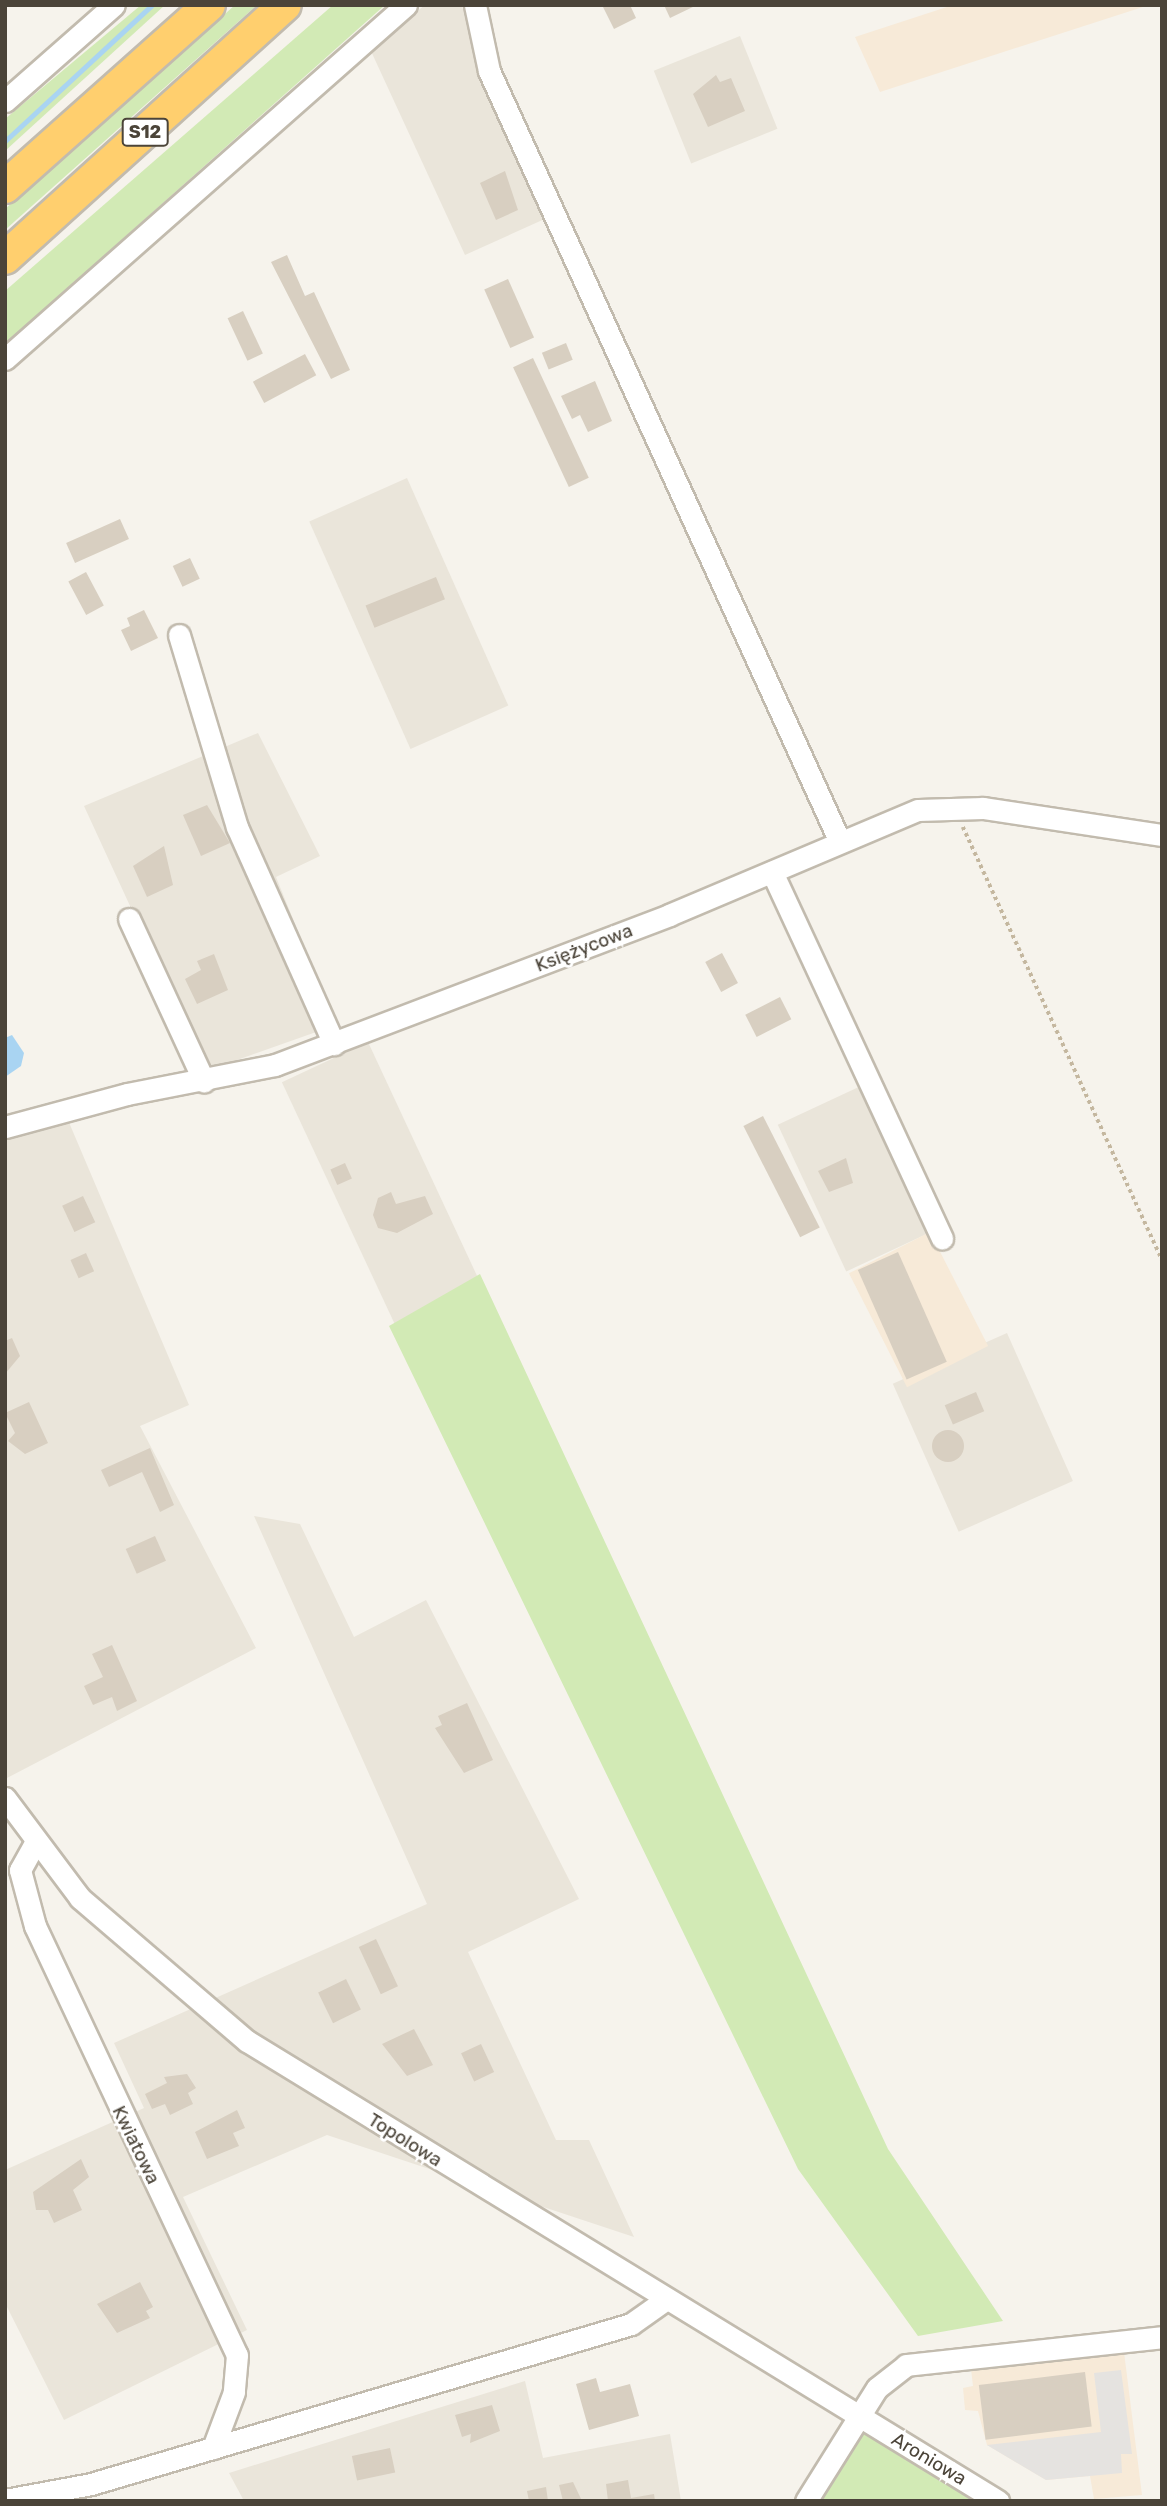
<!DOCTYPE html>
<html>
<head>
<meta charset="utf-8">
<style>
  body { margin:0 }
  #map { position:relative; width:1167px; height:2506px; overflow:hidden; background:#f6f3ec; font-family:Rubik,sans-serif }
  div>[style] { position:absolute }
  .residential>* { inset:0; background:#eae5da; transform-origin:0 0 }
  .commercial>* { inset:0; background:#f7ead8; transform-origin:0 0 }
  .green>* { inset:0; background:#d2eab5 }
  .parking>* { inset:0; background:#e5e3e0 }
  .water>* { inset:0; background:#a9d4f2 }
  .stream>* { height:5px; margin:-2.5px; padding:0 2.5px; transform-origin:2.5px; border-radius:2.5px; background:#a9d4f2 }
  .building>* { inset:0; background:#d8cfc1; transform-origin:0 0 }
  .round { border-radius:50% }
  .path>* { height:3.5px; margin-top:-1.75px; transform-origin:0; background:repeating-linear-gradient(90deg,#c4b79f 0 3.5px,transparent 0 7px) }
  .roads { filter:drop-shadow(2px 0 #c2bbae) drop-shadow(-2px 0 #c2bbae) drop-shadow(0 2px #c2bbae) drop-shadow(0 -2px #c2bbae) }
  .minor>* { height:21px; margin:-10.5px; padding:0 10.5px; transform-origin:10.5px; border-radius:10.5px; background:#fff }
  .highway>* { height:32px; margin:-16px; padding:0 16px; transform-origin:16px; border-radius:16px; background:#ffcf6e }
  span { translate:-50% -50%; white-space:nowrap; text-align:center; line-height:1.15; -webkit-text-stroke:6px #fff; paint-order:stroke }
  .shield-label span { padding:2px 5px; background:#fff; border:2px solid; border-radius:5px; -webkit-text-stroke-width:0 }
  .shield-label { font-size:18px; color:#4b4439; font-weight:700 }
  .street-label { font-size:19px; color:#4b4439 }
  .frame { position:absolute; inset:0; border:7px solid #4b4439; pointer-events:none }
</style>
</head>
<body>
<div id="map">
  <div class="residential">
    <i style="clip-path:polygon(425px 5px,461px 5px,558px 213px,465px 255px,370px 49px)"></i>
    <i style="left:740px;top:36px;width:100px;height:93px;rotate:68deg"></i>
    <i style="left:407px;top:478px;width:249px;height:107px;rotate:66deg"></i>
    <i style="clip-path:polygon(258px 733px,320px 856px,276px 877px,336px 1025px,206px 1071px,84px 806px)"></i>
    <i style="left:368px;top:1042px;width:270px;height:95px;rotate:65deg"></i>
    <i style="left:863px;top:1085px;width:162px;height:94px;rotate:65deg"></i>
    <i style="clip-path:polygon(65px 1113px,189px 1405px,140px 1426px,256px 1648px,7px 1778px,5px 1141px)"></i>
    <i style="left:1007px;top:1333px;width:162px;height:125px;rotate:66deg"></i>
    <i style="clip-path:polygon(254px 1516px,300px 1524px,354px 1637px,426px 1600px,579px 1899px,468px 1952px,556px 2140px,589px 2140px,634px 2237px,327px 2135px,183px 2197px,247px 2330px,64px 2420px,5px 2303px,5px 2170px,144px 2108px,114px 2043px,427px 1904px)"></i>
    <i style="clip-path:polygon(525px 2381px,543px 2458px,670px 2434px,681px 2501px,244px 2501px,229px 2473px)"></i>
  </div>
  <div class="commercial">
    <i style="clip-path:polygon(953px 5px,1149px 5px,880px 92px,855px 37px)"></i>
    <i style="left:930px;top:1232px;width:128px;height:91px;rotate:63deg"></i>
    <i style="clip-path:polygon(1124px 2352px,1142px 2495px,1094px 2499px,1090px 2476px,1046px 2480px,987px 2445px,978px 2411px,965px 2410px,963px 2388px,973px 2386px,971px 2369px)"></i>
  </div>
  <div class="green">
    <i style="clip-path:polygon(141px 5px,165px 5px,5px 151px,5px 119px)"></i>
    <i style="clip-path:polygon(235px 5px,257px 5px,5px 230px,5px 209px)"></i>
    <i style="clip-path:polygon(333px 5px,385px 5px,5px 344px,5px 291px)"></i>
    <i style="clip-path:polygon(480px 1274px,888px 2149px,1003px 2321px,918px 2336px,798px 2169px,389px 1326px)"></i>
    <i style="clip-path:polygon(861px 2425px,982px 2501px,810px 2501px)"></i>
  </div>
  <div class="parking">
    <i style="clip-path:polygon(1121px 2370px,1132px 2454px,1121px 2454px,1122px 2473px,1046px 2480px,987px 2445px,1101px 2432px,1094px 2373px)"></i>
  </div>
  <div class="water">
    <i style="clip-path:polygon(12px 1035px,24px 1053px,21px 1066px,5px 1077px,5px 1038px)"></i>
  </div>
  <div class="stream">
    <i style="left:5px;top:141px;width:200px;rotate:-42.8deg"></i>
  </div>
  <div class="building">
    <i style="clip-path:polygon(602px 5px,630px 5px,636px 18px,614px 29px)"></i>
    <i style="clip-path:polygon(664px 5px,697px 5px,670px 18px)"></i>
    <i style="clip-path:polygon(716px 75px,720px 82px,731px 78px,745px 111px,708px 127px,693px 94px)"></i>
    <i style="clip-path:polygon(505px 171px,518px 210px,496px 220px,480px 183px)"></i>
    <i style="clip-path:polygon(287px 255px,305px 296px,314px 292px,350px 370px,331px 379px,271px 262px)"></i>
    <i style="left:508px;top:279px;width:64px;height:26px;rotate:66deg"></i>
    <i style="left:243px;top:311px;width:47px;height:17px;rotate:65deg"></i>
    <i style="left:566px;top:343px;width:18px;height:26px;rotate:68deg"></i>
    <i style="left:305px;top:354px;width:24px;height:59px;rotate:62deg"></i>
    <i style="left:533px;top:358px;width:132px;height:22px;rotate:65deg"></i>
    <i style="clip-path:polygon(595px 381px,612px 421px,588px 432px,580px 415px,572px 419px,561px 396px)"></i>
    <i style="left:120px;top:519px;width:22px;height:59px;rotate:66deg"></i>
    <i style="left:190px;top:558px;width:23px;height:19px;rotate:65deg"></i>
    <i style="left:86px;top:572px;width:38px;height:20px;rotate:62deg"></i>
    <i style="left:436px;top:577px;width:24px;height:76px;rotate:68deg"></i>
    <i style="clip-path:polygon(144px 610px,158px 638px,131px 651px,121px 630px,130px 626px,127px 618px)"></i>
    <i style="clip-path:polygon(207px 805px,230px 843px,201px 856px,183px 815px)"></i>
    <i style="clip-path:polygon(164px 846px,173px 885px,147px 897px,133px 866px)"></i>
    <i style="left:722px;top:953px;width:34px;height:19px;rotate:62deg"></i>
    <i style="clip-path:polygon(214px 954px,228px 990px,197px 1004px,185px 979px,201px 970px,197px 961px)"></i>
    <i style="left:780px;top:997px;width:25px;height:39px;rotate:63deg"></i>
    <i style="left:763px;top:1116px;width:125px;height:22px;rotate:63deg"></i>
    <i style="clip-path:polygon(846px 1158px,853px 1183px,829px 1192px,818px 1171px)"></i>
    <i style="left:345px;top:1163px;width:17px;height:16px;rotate:66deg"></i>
    <i style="clip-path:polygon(391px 1192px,396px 1204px,425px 1196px,433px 1214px,397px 1233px,378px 1228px,373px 1215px,378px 1198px)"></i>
    <i style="left:83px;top:1196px;width:29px;height:23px;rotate:65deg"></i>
    <i style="left:898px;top:1252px;width:120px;height:44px;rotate:66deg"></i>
    <i style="left:86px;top:1253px;width:20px;height:17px;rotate:66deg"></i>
    <i style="clip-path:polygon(12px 1338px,20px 1356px,5px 1374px,5px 1341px)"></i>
    <i style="left:976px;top:1392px;width:21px;height:34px;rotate:67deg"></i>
    <i style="clip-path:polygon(29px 1402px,48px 1443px,25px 1454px,8px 1441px,15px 1433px,5px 1413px)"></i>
    <i class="round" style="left:932px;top:1430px;width:32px;height:32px"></i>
    <i style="clip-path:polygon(150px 1448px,174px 1505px,160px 1512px,142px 1472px,109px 1487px,101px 1470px)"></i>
    <i style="left:155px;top:1536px;width:27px;height:32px;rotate:66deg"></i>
    <i style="clip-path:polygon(112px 1645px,137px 1701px,117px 1711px,112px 1697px,93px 1705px,84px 1686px,103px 1677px,92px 1654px)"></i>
    <i style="clip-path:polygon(467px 1703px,493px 1760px,464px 1773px,435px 1728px,442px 1725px,438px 1716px)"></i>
    <i style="left:376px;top:1939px;width:52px;height:19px;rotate:65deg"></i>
    <i style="left:346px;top:1979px;width:34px;height:31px;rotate:64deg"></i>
    <i style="clip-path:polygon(414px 2029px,433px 2065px,407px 2076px,382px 2044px)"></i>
    <i style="left:481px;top:2044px;width:31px;height:22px;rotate:65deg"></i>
    <i style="clip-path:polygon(187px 2074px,196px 2088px,188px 2093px,193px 2104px,170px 2115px,165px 2104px,152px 2109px,145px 2094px,167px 2083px,164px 2077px)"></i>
    <i style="clip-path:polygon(237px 2110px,245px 2128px,233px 2133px,239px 2146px,207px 2159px,195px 2132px)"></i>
    <i style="clip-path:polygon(81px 2159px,89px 2177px,73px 2190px,82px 2210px,54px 2223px,48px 2210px,36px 2210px,33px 2192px)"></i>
    <i style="clip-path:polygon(140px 2282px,153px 2307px,146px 2311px,150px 2318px,117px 2333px,97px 2304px)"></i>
    <i style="left:1085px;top:2372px;width:55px;height:107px;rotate:83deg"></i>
    <i style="clip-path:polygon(596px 2378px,600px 2392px,630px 2384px,639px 2416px,589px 2430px,576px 2384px)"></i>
    <i style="clip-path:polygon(492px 2405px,500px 2431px,470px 2443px,471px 2434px,462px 2437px,455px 2415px)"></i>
    <i style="left:390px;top:2448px;width:25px;height:39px;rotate:78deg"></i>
    <i style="clip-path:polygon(628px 2480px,631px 2498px,654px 2494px,655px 2501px,608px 2501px,606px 2484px)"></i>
    <i style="clip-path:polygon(573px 2482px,582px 2501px,563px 2501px,559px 2485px)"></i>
    <i style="clip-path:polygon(546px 2487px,548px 2501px,529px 2501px,527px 2491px)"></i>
  </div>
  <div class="path">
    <i style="left:963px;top:827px;width:477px;rotate:65.3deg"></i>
  </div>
  <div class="roads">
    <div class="minor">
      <i style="left:475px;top:5px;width:67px;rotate:78deg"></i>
      <i style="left:489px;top:71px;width:847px;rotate:65.52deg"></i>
      <i style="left:5px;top:101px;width:145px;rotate:-41.4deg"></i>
      <i style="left:5px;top:359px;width:535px;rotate:-41.44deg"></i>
      <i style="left:179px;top:635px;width:201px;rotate:73.2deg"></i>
      <i style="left:237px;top:827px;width:238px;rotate:65.9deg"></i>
      <i style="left:772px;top:872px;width:404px;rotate:65.1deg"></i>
      <i style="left:129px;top:919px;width:179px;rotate:65.2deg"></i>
      <i style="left:5px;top:1127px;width:126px;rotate:-15.1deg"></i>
      <i style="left:127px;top:1094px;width:151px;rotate:-11.1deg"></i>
      <i style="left:275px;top:1065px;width:422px;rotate:-20.8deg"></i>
      <i style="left:669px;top:915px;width:270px;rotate:-22.9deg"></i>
      <i style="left:918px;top:810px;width:65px;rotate:-1.8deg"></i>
      <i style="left:983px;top:808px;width:181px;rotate:8.6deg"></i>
      <i style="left:5px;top:1798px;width:125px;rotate:53.1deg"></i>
      <i style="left:80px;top:1898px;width:220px;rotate:40.6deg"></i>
      <i style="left:247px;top:2041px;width:881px;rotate:31.49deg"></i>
      <i style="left:35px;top:1843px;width:31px;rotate:119deg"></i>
      <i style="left:20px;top:1870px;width:58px;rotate:75deg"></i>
      <i style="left:35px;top:1926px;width:474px;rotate:64.8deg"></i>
      <i style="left:237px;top:2355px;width:37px;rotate:95deg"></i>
      <i style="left:234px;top:2392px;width:60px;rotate:110.6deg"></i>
      <i style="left:5px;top:2500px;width:87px;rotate:-10.5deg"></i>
      <i style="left:91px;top:2484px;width:563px;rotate:-16.5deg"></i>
      <i style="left:631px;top:2324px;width:42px;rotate:-35.2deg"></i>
      <i style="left:806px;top:2501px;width:133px;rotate:-57.9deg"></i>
      <i style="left:877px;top:2388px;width:37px;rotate:-38deg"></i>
      <i style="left:906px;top:2365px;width:258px;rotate:-6.2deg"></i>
    </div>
    <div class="highway">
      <i style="left:5px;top:187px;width:273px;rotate:-41.7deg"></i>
      <i style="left:5px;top:258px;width:377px;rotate:-42.1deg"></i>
    </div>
  </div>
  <div class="shield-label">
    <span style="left:145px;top:132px">S12</span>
  </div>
  <div class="street-label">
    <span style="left:584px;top:948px;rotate:-21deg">Księżycowa</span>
    <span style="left:405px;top:2140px;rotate:32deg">Topolowa</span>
    <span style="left:136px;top:2145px;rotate:64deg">Kwiatowa</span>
    <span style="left:929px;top:2459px;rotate:31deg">Aroniowa</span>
  </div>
  <div class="frame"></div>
</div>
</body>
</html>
